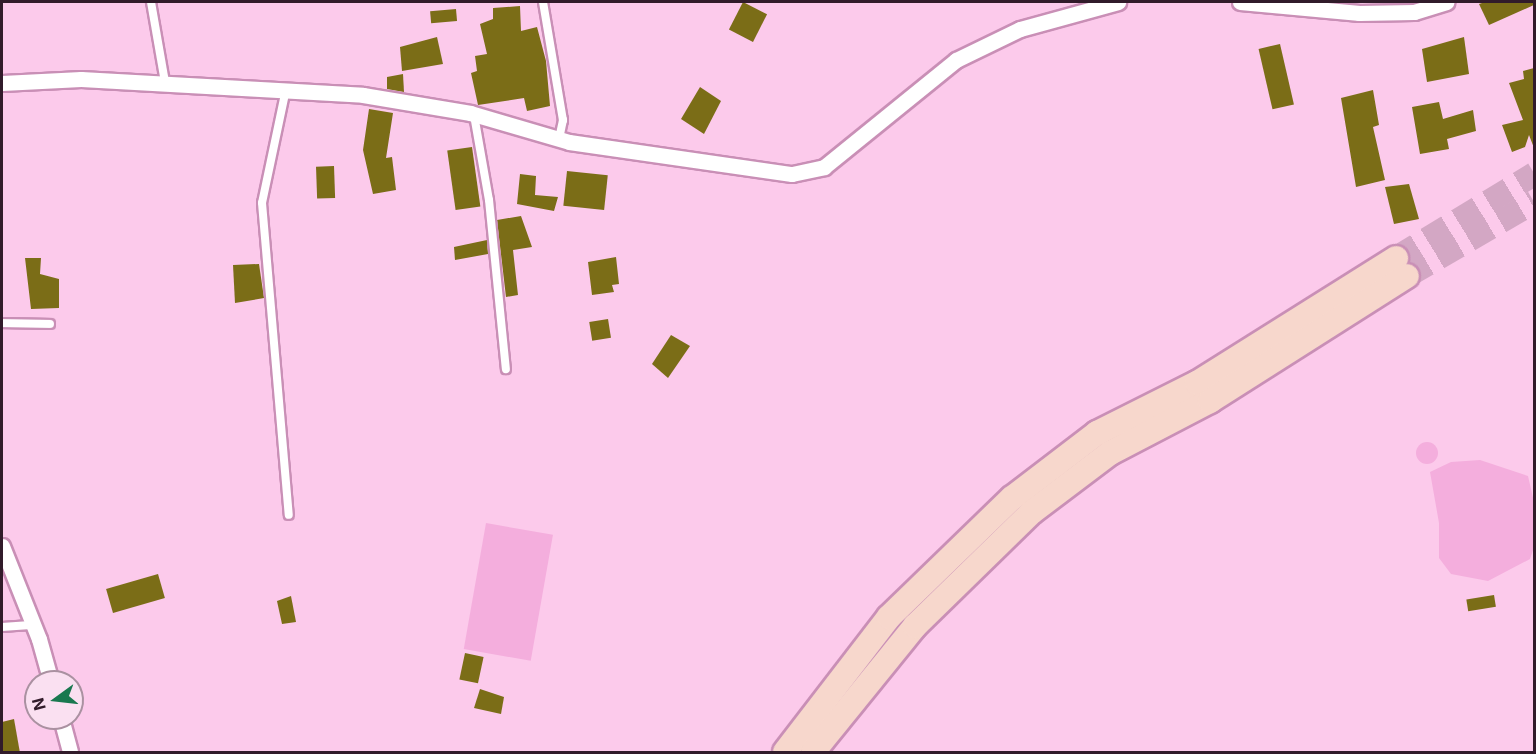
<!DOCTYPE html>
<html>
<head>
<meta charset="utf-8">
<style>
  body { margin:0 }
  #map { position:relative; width:1536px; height:754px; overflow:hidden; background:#fccaeb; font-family:Inter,sans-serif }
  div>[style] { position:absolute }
  .green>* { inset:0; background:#f4aedd; transform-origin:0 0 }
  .round { border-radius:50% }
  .building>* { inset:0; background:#7b6d17; transform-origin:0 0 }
  .trunk-tunnel>* { height:24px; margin-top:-12px; transform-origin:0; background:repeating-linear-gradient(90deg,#d3a7c4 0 24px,transparent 0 36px) }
  .roads { filter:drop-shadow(2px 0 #c98fb6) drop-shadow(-2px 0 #c98fb6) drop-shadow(0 2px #c98fb6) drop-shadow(0 -2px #c98fb6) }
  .service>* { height:8px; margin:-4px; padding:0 4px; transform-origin:4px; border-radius:4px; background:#fff }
  .minor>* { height:15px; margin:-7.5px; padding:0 7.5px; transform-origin:7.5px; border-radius:7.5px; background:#fff }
  .trunk>* { height:24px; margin:-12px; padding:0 12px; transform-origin:12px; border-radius:12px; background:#f7d7cc }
  span { translate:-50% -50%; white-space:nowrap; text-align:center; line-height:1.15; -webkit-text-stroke:6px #fae0f1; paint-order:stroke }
  .frame { position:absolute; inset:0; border:3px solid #311b2a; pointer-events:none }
  .north { position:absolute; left:24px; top:670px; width:60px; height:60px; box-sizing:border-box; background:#fae0f1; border:2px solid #aa91a1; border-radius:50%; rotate:255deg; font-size:16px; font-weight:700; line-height:24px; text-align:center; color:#311b2a }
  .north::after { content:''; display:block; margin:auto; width:21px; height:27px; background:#19784f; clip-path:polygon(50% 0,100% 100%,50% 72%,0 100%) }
</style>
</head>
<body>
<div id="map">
  <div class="green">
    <i class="round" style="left:1416px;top:442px;width:22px;height:22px"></i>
    <i style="clip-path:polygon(1480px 460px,1528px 476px,1534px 502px,1534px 547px,1530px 559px,1488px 581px,1451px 574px,1439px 558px,1439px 523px,1430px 472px,1451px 462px)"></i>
    <i style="left:486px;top:523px;width:68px;height:128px;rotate:10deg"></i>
  </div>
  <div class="building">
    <i style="left:743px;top:2px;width:27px;height:31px;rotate:27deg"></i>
    <i style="clip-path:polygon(1485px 2px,1534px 2px,1534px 5px,1489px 25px,1479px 4px)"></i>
    <i style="clip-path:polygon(520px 6px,521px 31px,537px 27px,546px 61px,550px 106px,527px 111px,524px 98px,478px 105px,471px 73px,477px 71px,475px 56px,487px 54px,480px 24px,493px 19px,493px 8px)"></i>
    <i style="left:456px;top:9px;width:12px;height:26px;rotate:85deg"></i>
    <i style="clip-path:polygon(437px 37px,443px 64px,402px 71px,400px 47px)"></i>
    <i style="clip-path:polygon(1464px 37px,1469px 74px,1427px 82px,1422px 49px)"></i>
    <i style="left:1280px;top:44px;width:62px;height:22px;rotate:77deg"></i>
    <i style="clip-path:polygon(1534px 68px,1534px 148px,1529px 135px,1525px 147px,1512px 152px,1502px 125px,1523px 120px,1509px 83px,1524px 79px,1523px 71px)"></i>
    <i style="clip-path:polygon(403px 74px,404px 92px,387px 89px,387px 77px)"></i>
    <i style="clip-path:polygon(700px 87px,721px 101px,704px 134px,681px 119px)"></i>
    <i style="clip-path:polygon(1373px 90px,1379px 125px,1373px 127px,1385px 180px,1356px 187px,1341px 98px)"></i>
    <i style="clip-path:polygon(1439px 102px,1443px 119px,1473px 110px,1476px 131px,1447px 139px,1449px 149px,1420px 154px,1412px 107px)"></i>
    <i style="clip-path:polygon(369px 109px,393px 113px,386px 158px,392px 157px,396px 190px,373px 194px,363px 150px)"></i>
    <i style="left:472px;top:147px;width:60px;height:25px;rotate:82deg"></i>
    <i style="left:334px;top:166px;width:32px;height:18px;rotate:88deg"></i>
    <i style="left:567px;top:171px;width:41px;height:35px;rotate:6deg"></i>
    <i style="clip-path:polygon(520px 174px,536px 176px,535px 195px,558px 197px,554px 211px,517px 204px)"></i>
    <i style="clip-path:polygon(1409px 184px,1419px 219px,1394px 224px,1385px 187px)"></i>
    <i style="clip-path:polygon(521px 216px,532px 247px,513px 250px,518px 295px,506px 297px,497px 220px)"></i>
    <i style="clip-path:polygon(487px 240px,488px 254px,455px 260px,454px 247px)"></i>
    <i style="clip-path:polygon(616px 257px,619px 284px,612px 285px,614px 292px,592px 295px,588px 262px)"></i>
    <i style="clip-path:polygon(25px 258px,41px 258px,40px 274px,59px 279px,59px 308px,31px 309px)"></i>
    <i style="clip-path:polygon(259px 264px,264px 298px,235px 303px,233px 265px)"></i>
    <i style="left:608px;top:319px;width:19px;height:19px;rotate:81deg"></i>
    <i style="clip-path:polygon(671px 335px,690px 346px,668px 378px,652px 364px)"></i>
    <i style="left:158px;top:574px;width:25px;height:54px;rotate:74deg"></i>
    <i style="left:1494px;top:595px;width:12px;height:28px;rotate:81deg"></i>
    <i style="clip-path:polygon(291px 596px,296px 622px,282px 624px,277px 601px)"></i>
    <i style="left:465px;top:653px;width:19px;height:27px;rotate:12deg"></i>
    <i style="clip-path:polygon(480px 689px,504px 697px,501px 714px,474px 708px)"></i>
    <i style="clip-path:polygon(14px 719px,20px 753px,2px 753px,2px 722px)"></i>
  </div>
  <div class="trunk-tunnel">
    <i style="left:1396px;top:258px;width:162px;rotate:-31.3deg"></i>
    <i style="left:1407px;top:276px;width:147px;rotate:-30.2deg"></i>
  </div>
  <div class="roads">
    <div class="service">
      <i style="left:151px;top:2px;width:81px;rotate:80.1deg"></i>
      <i style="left:543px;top:2px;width:120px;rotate:80.4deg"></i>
      <i style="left:563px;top:120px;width:19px;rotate:102deg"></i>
      <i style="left:286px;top:89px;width:116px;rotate:101.9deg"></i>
      <i style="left:262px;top:203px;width:313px;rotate:85.1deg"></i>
      <i style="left:474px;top:115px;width:86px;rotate:80deg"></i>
      <i style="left:489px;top:200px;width:170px;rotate:84.3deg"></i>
      <i style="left:2px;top:323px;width:48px;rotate:1.2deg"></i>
      <i style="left:2px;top:627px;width:32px;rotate:-4deg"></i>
    </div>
    <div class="minor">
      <i style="left:1240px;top:2px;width:120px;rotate:5.3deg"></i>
      <i style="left:1359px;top:13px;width:55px;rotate:-1deg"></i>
      <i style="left:1414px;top:12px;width:34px;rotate:-17deg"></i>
      <i style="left:2px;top:83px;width:79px;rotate:-2.9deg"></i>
      <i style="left:81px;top:79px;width:282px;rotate:3.2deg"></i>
      <i style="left:363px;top:95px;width:109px;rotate:9.5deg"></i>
      <i style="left:470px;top:113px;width:103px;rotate:16.3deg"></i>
      <i style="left:569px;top:142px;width:225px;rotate:8.2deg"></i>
      <i style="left:792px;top:174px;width:33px;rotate:-12deg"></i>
      <i style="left:824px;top:167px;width:170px;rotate:-39deg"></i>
      <i style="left:956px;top:60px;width:71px;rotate:-25.8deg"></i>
      <i style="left:1020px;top:29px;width:102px;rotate:-15.4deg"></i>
      <i style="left:2px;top:546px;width:100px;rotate:68.3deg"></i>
      <i style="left:39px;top:639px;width:45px;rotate:74.4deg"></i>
      <i style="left:61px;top:718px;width:35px;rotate:75deg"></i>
    </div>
    <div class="trunk">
      <i style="left:785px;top:752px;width:170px;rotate:-52.4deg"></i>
      <i style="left:889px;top:617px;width:171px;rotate:-44.1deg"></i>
      <i style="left:1012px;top:498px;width:107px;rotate:-37.4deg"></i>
      <i style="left:1097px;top:433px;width:112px;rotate:-26.6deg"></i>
      <i style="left:1197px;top:383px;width:235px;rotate:-32.1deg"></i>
      <i style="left:813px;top:752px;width:162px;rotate:-51deg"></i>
      <i style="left:915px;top:626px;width:163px;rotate:-44.3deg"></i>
      <i style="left:1032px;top:512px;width:98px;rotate:-37.1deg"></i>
      <i style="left:1110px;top:453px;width:113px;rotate:-27.5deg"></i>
      <i style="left:1210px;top:401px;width:233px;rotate:-32.4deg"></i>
    </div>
  </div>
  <div class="frame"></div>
  <div class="north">N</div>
</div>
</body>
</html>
